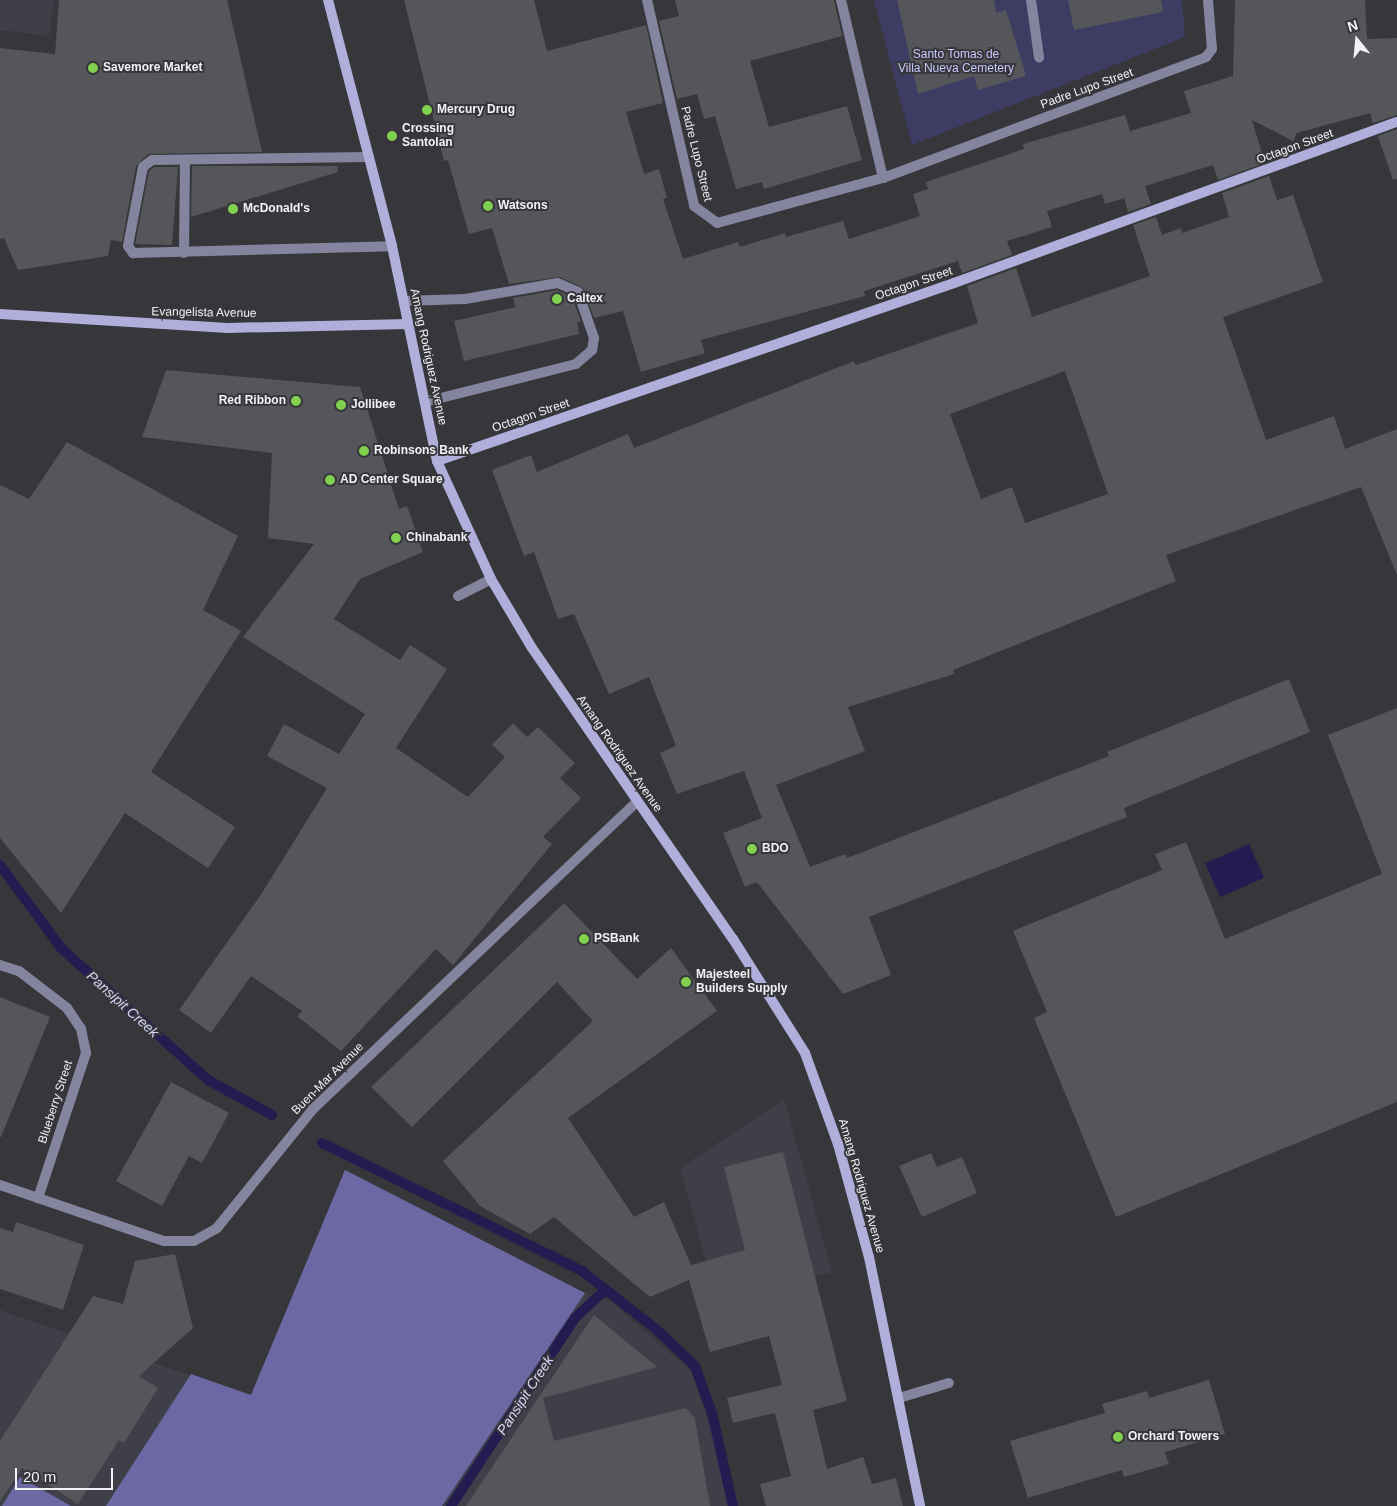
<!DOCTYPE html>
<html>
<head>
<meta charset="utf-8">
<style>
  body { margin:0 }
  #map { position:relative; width:1397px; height:1506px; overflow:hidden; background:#36363b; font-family:Arial,sans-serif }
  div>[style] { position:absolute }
  .built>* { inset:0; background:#3f3f4a }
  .green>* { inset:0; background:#3e3c63 }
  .forest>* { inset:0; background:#6b68a4 }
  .water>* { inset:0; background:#241c50; transform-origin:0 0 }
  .stream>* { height:10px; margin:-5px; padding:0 5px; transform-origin:5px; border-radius:5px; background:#241c50 }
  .building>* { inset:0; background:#55565a }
  .lane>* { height:10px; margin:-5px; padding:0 5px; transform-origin:5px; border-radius:5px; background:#84849f }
  .street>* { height:10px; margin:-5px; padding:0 5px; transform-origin:5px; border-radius:5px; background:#84849f }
  .secondary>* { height:10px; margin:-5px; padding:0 5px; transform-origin:5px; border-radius:5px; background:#b0afdb }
  .dots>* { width:14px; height:14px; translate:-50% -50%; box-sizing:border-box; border:2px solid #36363b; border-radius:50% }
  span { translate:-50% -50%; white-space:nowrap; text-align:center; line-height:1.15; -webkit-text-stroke:4px #36363b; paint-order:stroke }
  .park-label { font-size:12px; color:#c9c8fd }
  .poi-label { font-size:12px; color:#f2f2f5; font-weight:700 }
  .left { translate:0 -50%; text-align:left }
  .right { translate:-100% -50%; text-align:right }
  .street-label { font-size:12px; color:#f2f2f5 }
  .water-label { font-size:14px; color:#d5d5f9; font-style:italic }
  .north { position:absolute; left:1332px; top:15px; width:50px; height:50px; -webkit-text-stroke:4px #36363b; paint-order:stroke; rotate:343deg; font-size:14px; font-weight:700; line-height:20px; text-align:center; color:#f2f2f5 }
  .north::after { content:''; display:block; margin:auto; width:18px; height:22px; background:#f2f2f5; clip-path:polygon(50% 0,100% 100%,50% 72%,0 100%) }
  .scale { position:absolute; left:15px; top:1468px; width:98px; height:22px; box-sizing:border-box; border:2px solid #f2f2f5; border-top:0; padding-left:6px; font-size:15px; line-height:18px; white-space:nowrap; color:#f2f2f5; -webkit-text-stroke:4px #36363b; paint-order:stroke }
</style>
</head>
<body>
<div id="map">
  <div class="built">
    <i style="clip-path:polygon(0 0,54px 0,49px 36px,0 30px)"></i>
    <i style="clip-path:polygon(784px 1099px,832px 1272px,717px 1302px,680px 1168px)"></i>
    <i style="clip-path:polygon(345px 1170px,585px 1293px,611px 1302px,691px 1371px,738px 1506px,0 1506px,0 1310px,250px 1396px)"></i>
  </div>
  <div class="green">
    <i style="clip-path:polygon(874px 0,1182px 0,1185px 37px,912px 145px)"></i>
  </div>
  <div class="forest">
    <i style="clip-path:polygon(345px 1170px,585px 1293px,442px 1506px,106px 1506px,191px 1374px,251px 1395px)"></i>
    <i style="clip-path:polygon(20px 1477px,71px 1506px,2px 1506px)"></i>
  </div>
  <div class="water">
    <i style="left:1249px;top:844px;width:37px;height:48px;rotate:66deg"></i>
  </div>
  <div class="stream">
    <i style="left:0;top:865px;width:104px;rotate:53.6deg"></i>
    <i style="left:62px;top:949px;width:196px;rotate:41.9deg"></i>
    <i style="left:208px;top:1080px;width:73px;rotate:28.7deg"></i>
    <i style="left:322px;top:1143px;width:290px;rotate:26.2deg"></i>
    <i style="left:582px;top:1271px;width:94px;rotate:38.1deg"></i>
    <i style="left:656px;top:1329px;width:54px;rotate:43.5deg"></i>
    <i style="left:695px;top:1366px;width:50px;rotate:70.1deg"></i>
    <i style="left:712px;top:1413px;width:95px;rotate:77.3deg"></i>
    <i style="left:451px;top:1506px;width:225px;rotate:-56.6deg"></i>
    <i style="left:575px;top:1318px;width:41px;rotate:-43deg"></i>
  </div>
  <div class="building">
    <i style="clip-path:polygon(59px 0,227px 0,262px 152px,148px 154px,136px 166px,122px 242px,111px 240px,108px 256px,18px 270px,4px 238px,0 239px,0 48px,55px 54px)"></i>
    <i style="clip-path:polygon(404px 0,534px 0,547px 51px,646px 25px,663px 103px,626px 112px,644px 174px,659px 169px,667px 198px,663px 199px,683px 259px,738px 242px,740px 247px,785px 233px,786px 237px,843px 221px,849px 239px,920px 216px,913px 194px,928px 189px,926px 182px,1024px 149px,1023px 144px,1125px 115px,1130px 131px,1191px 113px,1184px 91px,1233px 76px,1235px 0,1365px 0,1367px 39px,1397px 38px,1397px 115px,1373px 123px,1370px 113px,1297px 133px,1293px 141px,1252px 120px,1265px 163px,1218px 180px,1213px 165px,1145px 186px,1151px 204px,1128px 212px,1124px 198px,1105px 204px,1102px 194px,1047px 211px,1052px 227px,1007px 241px,1012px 255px,962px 273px,958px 261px,864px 291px,865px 296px,701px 340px,705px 353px,641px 372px,623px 311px,594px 318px,583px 288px,560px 277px,509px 284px,492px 228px,469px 234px,448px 160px,444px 161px)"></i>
    <i style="clip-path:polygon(675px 0,834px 0,842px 36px,750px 61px,769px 127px,847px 106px,862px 160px,764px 189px,762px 182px,736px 189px,715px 116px,704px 119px,697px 94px,677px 99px,659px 21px,679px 16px)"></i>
    <i style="clip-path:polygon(897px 0,994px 0,996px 13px,1006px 10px,1026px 76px,978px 90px,974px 76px,918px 94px)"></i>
    <i style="clip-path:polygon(1068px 0,1161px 0,1163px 12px,1074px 30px)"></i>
    <i style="clip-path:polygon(1397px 129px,1397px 179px,1393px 180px,1378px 136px)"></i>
    <i style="clip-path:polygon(192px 166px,337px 166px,338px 172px,191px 217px)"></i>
    <i style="clip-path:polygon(154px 167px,178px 167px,172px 245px,135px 244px,149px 171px)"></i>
    <i style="clip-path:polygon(evenodd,1269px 176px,1277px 200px,1293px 195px,1323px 282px,1223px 317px,1266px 440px,1334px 416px,1345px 449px,1397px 429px,1397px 575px,1361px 487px,1166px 555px,1176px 581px,953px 670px,954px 674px,848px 707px,865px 751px,776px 785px,810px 867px,845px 854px,847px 858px,1109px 756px,1107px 752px,1289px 679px,1310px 732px,1124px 808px,1127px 817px,869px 917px,891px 975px,843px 994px,757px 882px,745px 887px,723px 833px,762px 818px,744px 771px,677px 794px,660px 753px,676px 746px,649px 677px,609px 694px,574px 614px,558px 619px,534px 552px,524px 556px,492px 470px,531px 455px,537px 472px,628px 434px,634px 448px,854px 361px,856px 365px,978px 323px,967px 286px,1016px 268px,1032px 317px,1150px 276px,1133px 225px,1156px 217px,1162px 235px,1181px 228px,1182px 233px,1229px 217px,1222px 193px,1269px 176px,1065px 371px,1108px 494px,1025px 523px,1012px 487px,981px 499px,950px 414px,1065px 371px)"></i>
    <i style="clip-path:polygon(557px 290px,572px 297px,581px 321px,577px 323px,579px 334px,464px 361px,454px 321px,516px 307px,513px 298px)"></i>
    <i style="clip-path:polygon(166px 370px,360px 387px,399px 509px,407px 506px,423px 552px,360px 579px,334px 619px,400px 660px,410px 645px,447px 669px,396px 748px,468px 797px,505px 757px,492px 745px,513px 723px,527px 737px,538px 727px,575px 763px,560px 778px,581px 798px,543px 837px,552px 844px,453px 965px,436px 949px,341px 1051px,297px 1016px,302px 1011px,251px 976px,211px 1033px,179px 1010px,262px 893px,327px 788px,267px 756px,284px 724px,339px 754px,365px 714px,243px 637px,314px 544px,268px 538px,272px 453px,142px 437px)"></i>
    <i style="clip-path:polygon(67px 442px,238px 536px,203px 610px,241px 631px,151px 772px,235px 827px,208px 868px,125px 813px,61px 913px,0 838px,0 485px,29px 499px)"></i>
    <i style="clip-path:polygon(1397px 708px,1397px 1102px,1116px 1217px,1034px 1018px,1047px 1012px,1013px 931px,1162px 870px,1155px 854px,1186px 842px,1225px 939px,1382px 874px,1328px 735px)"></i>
    <i style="clip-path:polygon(564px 903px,637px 979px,671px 948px,717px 1011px,568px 1118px,634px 1217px,664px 1202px,691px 1265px,745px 1250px,724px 1167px,783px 1152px,847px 1401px,813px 1410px,827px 1469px,863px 1457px,872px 1484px,896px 1478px,903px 1506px,766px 1506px,760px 1484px,791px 1476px,775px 1413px,733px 1423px,727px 1398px,782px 1385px,769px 1336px,710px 1352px,689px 1280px,650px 1297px,554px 1217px,530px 1234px,480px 1206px,443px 1161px,593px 1021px,557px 982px,412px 1127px,371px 1087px)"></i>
    <i style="clip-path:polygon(0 997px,50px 1017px,1px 1137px,0 1137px)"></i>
    <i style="clip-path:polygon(171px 1082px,229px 1113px,202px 1163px,189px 1156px,162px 1206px,116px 1181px)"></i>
    <i style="clip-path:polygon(931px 1153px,937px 1167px,962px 1157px,977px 1193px,922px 1217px,899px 1166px)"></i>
    <i style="clip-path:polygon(16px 1222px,84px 1245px,63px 1310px,0 1289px,0 1228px,13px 1232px)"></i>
    <i style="clip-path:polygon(175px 1254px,193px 1328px,139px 1376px,158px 1388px,124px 1443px,119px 1440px,78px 1504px,22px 1468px,0 1501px,0 1441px,93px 1296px,123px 1304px,135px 1261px)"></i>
    <i style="clip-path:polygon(594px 1315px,657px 1367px,543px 1398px,554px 1441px,686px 1408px,695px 1419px,710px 1506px,466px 1506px)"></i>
    <i style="clip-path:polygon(1209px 1380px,1225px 1434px,1165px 1452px,1169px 1464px,1124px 1477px,1122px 1470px,1028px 1498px,1010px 1441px,1105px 1413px,1102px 1404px,1147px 1391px,1149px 1398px)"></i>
  </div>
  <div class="lane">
    <i style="left:1031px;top:0;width:58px;rotate:82deg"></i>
    <i style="left:369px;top:157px;width:217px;rotate:179.2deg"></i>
    <i style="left:152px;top:160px;width:11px;rotate:142deg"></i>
    <i style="left:143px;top:167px;width:80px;rotate:100.8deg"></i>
    <i style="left:128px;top:246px;width:9px;rotate:54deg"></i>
    <i style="left:133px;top:253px;width:259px;rotate:-1.5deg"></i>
    <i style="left:184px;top:253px;width:93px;rotate:-89.4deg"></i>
    <i style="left:404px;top:301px;width:61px;rotate:-1.9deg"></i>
    <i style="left:465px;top:299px;width:94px;rotate:-9.8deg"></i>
    <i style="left:558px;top:283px;width:22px;rotate:24deg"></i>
    <i style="left:578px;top:292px;width:49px;rotate:70.8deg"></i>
    <i style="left:594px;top:338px;width:12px;rotate:99deg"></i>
    <i style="left:592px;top:350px;width:21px;rotate:139deg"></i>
    <i style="left:576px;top:364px;width:156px;rotate:165.9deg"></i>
    <i style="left:458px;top:596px;width:37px;rotate:-27deg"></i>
    <i style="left:899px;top:1398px;width:52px;rotate:-16.7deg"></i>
  </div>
  <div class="street">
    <i style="left:647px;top:0;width:211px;rotate:77.1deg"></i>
    <i style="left:694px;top:206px;width:29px;rotate:36deg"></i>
    <i style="left:717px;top:223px;width:172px;rotate:-15.2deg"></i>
    <i style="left:883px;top:178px;width:345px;rotate:-20.5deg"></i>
    <i style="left:1206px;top:57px;width:10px;rotate:-53deg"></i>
    <i style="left:1212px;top:49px;width:49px;rotate:-94.7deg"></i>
    <i style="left:841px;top:0;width:183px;rotate:76.7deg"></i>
    <i style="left:0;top:965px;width:20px;rotate:18deg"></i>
    <i style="left:19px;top:971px;width:61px;rotate:37.6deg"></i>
    <i style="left:67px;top:1008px;width:25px;rotate:56deg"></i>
    <i style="left:81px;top:1029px;width:25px;rotate:78deg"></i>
    <i style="left:86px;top:1053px;width:153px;rotate:108.3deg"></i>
    <i style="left:0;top:1185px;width:173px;rotate:18.9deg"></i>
    <i style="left:164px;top:1241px;width:30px"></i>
    <i style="left:194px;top:1241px;width:26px;rotate:-29deg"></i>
    <i style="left:217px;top:1228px;width:153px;rotate:-51.1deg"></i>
    <i style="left:313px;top:1109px;width:447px;rotate:-43.5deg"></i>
  </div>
  <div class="secondary">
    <i style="left:328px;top:0;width:254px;rotate:75.4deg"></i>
    <i style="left:392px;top:246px;width:220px;rotate:78.2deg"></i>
    <i style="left:437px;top:461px;width:130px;rotate:65.4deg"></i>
    <i style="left:491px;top:579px;width:80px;rotate:59.3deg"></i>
    <i style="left:532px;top:648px;width:354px;rotate:55.4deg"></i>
    <i style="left:733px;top:939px;width:135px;rotate:57.7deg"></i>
    <i style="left:805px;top:1053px;width:97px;rotate:70.1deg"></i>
    <i style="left:838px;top:1144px;width:117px;rotate:74.7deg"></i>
    <i style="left:869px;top:1257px;width:254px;rotate:78.4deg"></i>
    <i style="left:0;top:314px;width:228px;rotate:3.5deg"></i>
    <i style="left:228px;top:328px;width:180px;rotate:-1.3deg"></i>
    <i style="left:437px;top:461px;width:547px;rotate:-19deg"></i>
    <i style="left:954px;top:283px;width:471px;rotate:-20deg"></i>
  </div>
  <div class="dots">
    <i style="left:93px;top:68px;background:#81d050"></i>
    <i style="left:427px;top:110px;background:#81d050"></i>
    <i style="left:392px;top:136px;background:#81d050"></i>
    <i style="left:488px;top:206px;background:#81d050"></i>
    <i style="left:233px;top:209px;background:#81d050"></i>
    <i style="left:557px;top:299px;background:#81d050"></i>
    <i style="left:296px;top:401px;background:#81d050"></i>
    <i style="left:341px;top:405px;background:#81d050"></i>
    <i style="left:364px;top:451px;background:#81d050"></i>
    <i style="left:330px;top:480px;background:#81d050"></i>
    <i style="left:396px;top:538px;background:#81d050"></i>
    <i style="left:752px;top:849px;background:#81d050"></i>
    <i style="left:584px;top:939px;background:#81d050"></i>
    <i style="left:686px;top:982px;background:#81d050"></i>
    <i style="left:1118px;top:1437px;background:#81d050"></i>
  </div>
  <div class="park-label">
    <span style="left:956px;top:62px">Santo Tomas de<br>Villa Nueva Cemetery</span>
  </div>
  <div class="poi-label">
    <span class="left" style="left:103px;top:68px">Savemore Market</span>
    <span class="left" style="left:437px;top:110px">Mercury Drug</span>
    <span class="left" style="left:402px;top:136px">Crossing<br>Santolan</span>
    <span class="left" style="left:498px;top:206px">Watsons</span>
    <span class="left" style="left:243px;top:209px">McDonald's</span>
    <span class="left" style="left:567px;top:299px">Caltex</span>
    <span class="right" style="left:286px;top:401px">Red Ribbon</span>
    <span class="left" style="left:351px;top:405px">Jollibee</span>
    <span class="left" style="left:374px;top:451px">Robinsons Bank</span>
    <span class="left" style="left:340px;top:480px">AD Center Square</span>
    <span class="left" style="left:406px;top:538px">Chinabank</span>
    <span class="left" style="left:762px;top:849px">BDO</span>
    <span class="left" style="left:594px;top:939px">PSBank</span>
    <span class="left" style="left:696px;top:982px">Majesteel<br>Builders Supply</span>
    <span class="left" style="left:1128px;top:1437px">Orchard Towers</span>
  </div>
  <div class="street-label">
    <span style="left:1087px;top:89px;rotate:-20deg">Padre Lupo Street</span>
    <span style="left:1295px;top:147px;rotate:-20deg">Octagon Street</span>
    <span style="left:696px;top:154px;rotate:76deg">Padre Lupo Street</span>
    <span style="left:914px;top:284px;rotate:-19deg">Octagon Street</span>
    <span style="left:204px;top:313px;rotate:1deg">Evangelista Avenue</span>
    <span style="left:428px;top:357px;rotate:78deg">Amang Rodriguez Avenue</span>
    <span style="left:531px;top:416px;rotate:-19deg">Octagon Street</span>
    <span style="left:619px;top:754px;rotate:55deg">Amang Rodriguez Avenue</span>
    <span style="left:328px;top:1079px;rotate:-45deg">Buen-Mar Avenue</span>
    <span style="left:56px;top:1102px;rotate:-72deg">Blueberry Street</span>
    <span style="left:861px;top:1186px;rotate:74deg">Amang Rodriguez Avenue</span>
  </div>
  <div class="water-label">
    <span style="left:123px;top:1004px;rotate:42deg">Pansipit Creek</span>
    <span style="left:525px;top:1395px;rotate:-57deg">Pansipit Creek</span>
  </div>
  <div class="north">N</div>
  <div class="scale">20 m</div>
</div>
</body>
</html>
